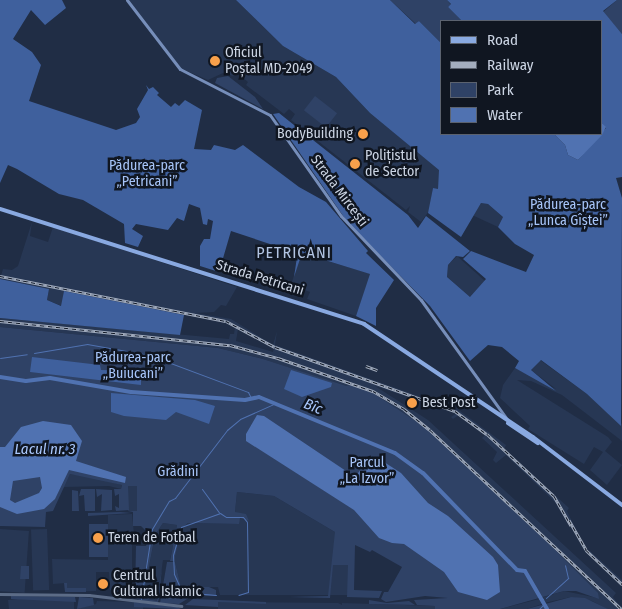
<!DOCTYPE html>
<html>
<head>
<meta charset="utf-8">
<style>
  body { margin:0 }
  #map { position:relative; width:622px; height:609px; overflow:hidden; background:#202d45; font-family:"Fira Sans Condensed",sans-serif }
  div>[style] { position:absolute }
  .built>* { inset:0; background:#273754; transform-origin:0 0 }
  .green>* { inset:0; background:#2f4266; transform-origin:0 0 }
  .forest>* { inset:0; background:#3f609d }
  .water>* { inset:0; background:#5072b1 }
  .stream>* { height:1px; margin:-0.5px; padding:0 0.5px; transform-origin:0.5px; border-radius:0.5px; background:#5072b1 }
  .river>* { height:4px; margin:-2px; padding:0 2px; transform-origin:2px; border-radius:2px; background:#5072b1 }
  .tertiary>* { height:2.5px; margin:-1.25px; padding:0 1.25px; transform-origin:1.25px; border-radius:1.25px; background:#5c6c87 }
  .secondary>* { height:3px; margin:-1.5px; padding:0 1.5px; transform-origin:1.5px; border-radius:1.5px; background:#768eba }
  .primary>* { height:4px; margin:-2px; padding:0 2px; transform-origin:2px; border-radius:2px; background:#89a9e1 }
  .rail>* { height:3px; margin-top:-1.5px; transform-origin:0; background:repeating-linear-gradient(90deg,#101621 0 4px,#a3adbe 0 8px); box-sizing:border-box; border-block:1px solid #a3adbe }
  .dots>* { width:14px; height:14px; translate:-50% -50%; box-sizing:border-box; border:2px solid #101621; border-radius:50% }
  span { translate:-50% -50%; white-space:nowrap; text-align:center; line-height:1.15; -webkit-text-stroke:5px #101621; paint-order:stroke }
  .poi-label { font-size:14px; color:#ccd5e4 }
  .left { translate:0 -50%; text-align:left }
  .right { translate:-100% -50%; text-align:right }
  .park-label { font-size:14px; color:#a7c5f9 }
  .street-label { font-size:14px; color:#ccd5e4 }
  .water-label { font-size:15px; color:#abc9fe; font-style:italic }
  .quarter-label { font-size:16px; color:#b2c4e2; letter-spacing:1px }
  .legend { position:absolute; left:440px; top:20px; width:162px; height:115px; box-sizing:border-box; background:#101621; border:1px solid #5b626f; margin:0; padding:6px 9px; list-style:none; font-size:15px; color:#ccd5e4 }
  .legend li { display:flex; align-items:center; gap:10px; height:25px }
  .legend b { width:25px; border:1px solid #5b626f }
</style>
</head>
<body>
<div id="map">
  <div class="built">
    <i style="clip-path:polygon(128px 0,236px 0,283px 46px,336px 77px,370px 113px,440px 170px,438px 190px,433px 188px,429px 211px,421px 222px,408px 212px,410px 206px,406px 210px,291px 120px,295px 114px,289px 109px,284px 114px,246px 85px,248px 82px,237px 73px,233px 76px,223px 73px,208px 80px,180px 68px)"></i>
    <i style="clip-path:polygon(481px 203px,488px 204px,503px 217px,498px 227px,472px 215px)"></i>
    <i style="clip-path:polygon(evenodd,32px 222px,30px 236px,48px 242px,53px 227px,237px 287px,226px 306px,221px 305px,214px 312px,195px 313px,231px 319px,273px 345px,277px 331px,275px 345px,460px 411px,506px 445px,504px 449px,569px 508px,567px 511px,585px 549px,557px 504px,506px 455px,496px 463px,493px 460px,497px 452px,482px 438px,485px 435px,468px 421px,459px 415px,453px 419px,451px 417px,457px 413px,375px 386px,428px 420px,616px 593px,613px 597px,622px 609px,607px 609px,592px 601px,571px 597px,544px 603px,541px 598px,564px 591px,598px 598px,355px 390px,263px 359px,218px 348px,0 327px,0 318px,229px 339px,230px 334px,234px 334px,235px 327px,219px 319px,123px 305px,64px 291px,62px 306px,47px 300px,49px 289px,0 279px,3px 269px,12px 270px,18px 266px,32px 222px,238px 329px,274px 348px,273px 352px,236px 341px,238px 329px)"></i>
    <i style="clip-path:polygon(301px 253px,371px 274px,356px 316px,307px 299px,310px 292px,291px 285px)"></i>
    <i style="clip-path:polygon(457px 256px,485px 281px,471px 298px,447px 277px,448px 265px)"></i>
    <i style="clip-path:polygon(540px 360px,587px 394px,622px 424px,622px 441px,562px 395px,531px 381px,517px 380px,608px 437px,612px 442px,605px 451px,622px 465px,607px 485px,590px 470px,603px 452px,594px 447px,584px 464px,528px 429px,530px 426px,500px 398px,503px 385px,515px 368px,556px 389px,531px 370px)"></i>
    <i style="clip-path:polygon(70px 474px,93px 477px,122px 485px,121px 489px,109px 486px,63px 487px)"></i>
    <i style="left:128px;top:486px;width:9px;height:25px"></i>
    <i style="clip-path:polygon(237px 492px,274px 496px,335px 532px,352px 559px,351px 595px,220px 595px,218px 587px,181px 587px,175px 562px,171px 561px,181px 529px,188px 523px,238px 524px,239px 518px,249px 521px,235px 512px)"></i>
    <i style="clip-path:polygon(132px 514px,135px 544px,132px 544px,132px 588px,112px 588px,110px 591px,109px 572px,96px 572px,96px 591px,66px 592px,66px 583px,53px 584px,52px 559px,108px 560px,108px 515px)"></i>
    <i style="clip-path:polygon(163px 523px,177px 525px,170px 560px,163px 560px,157px 601px,143px 598px,155px 535px)"></i>
    <i style="left:0;top:529px;width:29px;height:62px;rotate:4deg"></i>
    <i style="left:47px;top:529px;width:61px;height:16px;rotate:88deg"></i>
    <i style="clip-path:polygon(587px 551px,590px 551px,622px 580px,622px 585px)"></i>
    <i style="clip-path:polygon(26px 598px,74px 601px,74px 609px,9px 609px,8px 600px)"></i>
    <i style="clip-path:polygon(539px 599px,542px 604px,527px 609px,500px 609px)"></i>
    <i style="clip-path:polygon(97px 601px,134px 602px,134px 607px,143px 606px,143px 609px,76px 609px,96px 604px)"></i>
    <i style="clip-path:polygon(218px 602px,338px 603px,342px 605px,342px 603px,435px 606px,435px 609px,218px 609px)"></i>
  </div>
  <div class="green">
    <i style="clip-path:polygon(390px 0,447px 0,451px 5px,448px 7px,462px 21px,441px 21px,441px 43px,419px 21px,416px 24px)"></i>
    <i style="clip-path:polygon(617px 0,622px 0,622px 34px,603px 12px)"></i>
    <i style="clip-path:polygon(228px 76px,255px 97px,263px 109px,215px 83px,217px 78px)"></i>
    <i style="left:315px;top:96px;width:28px;height:18px;rotate:38deg"></i>
    <i style="clip-path:polygon(0 327px,218px 348px,263px 359px,346px 386px,353px 385px,373px 393px,426px 428px,552px 547px,598px 593px,599px 599px,576px 591px,564px 591px,500px 609px,435px 609px,435px 606px,417px 605px,414px 600px,448px 598px,425px 596px,386px 602px,381px 599px,384px 592px,388px 592px,402px 567px,372px 550px,370px 552px,355px 545px,354px 590px,382px 591px,379px 598px,347px 597px,348px 565px,333px 565px,330px 598px,289px 597px,328px 596px,335px 532px,274px 496px,237px 492px,235px 512px,246px 514px,249px 521px,240px 518px,239px 524px,188px 523px,181px 529px,174px 561px,170px 561px,177px 525px,163px 523px,155px 535px,143px 598px,157px 601px,162px 567px,159px 598px,158px 602px,156px 602px,140px 601px,135px 596px,136px 546px,146px 546px,149px 534px,141px 526px,133px 526px,133px 512px,128px 511px,137px 511px,137px 486px,128px 486px,129px 510px,116px 511px,115px 506px,119px 508px,119px 494px,115px 496px,114px 489px,121px 489px,122px 485px,70px 474px,53px 511px,46px 512px,45px 527px,0 526px)"></i>
    <i style="clip-path:polygon(81px 489px,95px 489px,95px 511px,85px 511px,84px 495px,79px 496px)"></i>
    <i style="clip-path:polygon(96px 489px,112px 490px,112px 510px,101px 511px,102px 494px,97px 497px)"></i>
    <i style="clip-path:polygon(72px 490px,78px 491px,79px 511px,72px 511px)"></i>
    <i style="clip-path:polygon(88px 513px,120px 512px,132px 513px,88px 516px)"></i>
    <i style="left:89px;top:524px;width:19px;height:33px"></i>
    <i style="clip-path:polygon(29px 531px,29px 579px,20px 579px,21px 566px,29px 566px)"></i>
    <i style="clip-path:polygon(167px 562px,175px 562px,181px 587px,209px 587px,216px 590px,216px 596px,192px 596px,179px 604px,160px 603px)"></i>
    <i style="clip-path:polygon(64px 583px,67px 583px,67px 588px,86px 588px,86px 592px,65px 592px)"></i>
    <i style="clip-path:polygon(114px 587px,132px 590px,132px 597px,114px 596px)"></i>
    <i style="clip-path:polygon(11px 596px,75px 597px,76px 602px,11px 599px)"></i>
    <i style="clip-path:polygon(79px 597px,93px 598px,94px 605px,77px 609px)"></i>
    <i style="clip-path:polygon(571px 597px,585px 598px,608px 609px,527px 609px)"></i>
    <i style="clip-path:polygon(193px 599px,266px 602px,266px 604px,218px 602px,218px 607px,185px 605px)"></i>
    <i style="clip-path:polygon(369px 600px,387px 603px,409px 601px,415px 605px,369px 604px)"></i>
    <i style="clip-path:polygon(134px 602px,177px 607px,181px 609px,130px 607px,134px 607px)"></i>
  </div>
  <div class="forest">
    <i style="clip-path:polygon(0 0,62px 0,66px 8px,45px 25px,31px 10px,13px 39px,32px 52px,41px 65px,29px 101px,116px 130px,136px 123px,140px 117px,137px 109px,148px 90px,146px 85px,149px 89px,153px 87px,159px 93px,157px 95px,171px 107px,175px 103px,179px 106px,185px 100px,202px 110px,194px 149px,211px 150px,214px 145px,235px 150px,243px 145px,299px 187px,326px 202px,368px 251px,366px 253px,394px 280px,376px 308px,376px 326px,356px 316px,370px 274px,302px 253px,294px 277px,297px 257px,291px 251px,231px 231px,219px 272px,200px 266px,200px 246px,204px 239px,210px 239px,213px 221px,208px 219px,207px 225px,203px 224px,200px 208px,189px 204px,184px 221px,177px 218px,168px 230px,136px 224px,132px 229px,143px 236px,138px 247px,125px 243px,124px 224px,83px 200px,59px 194px,17px 169px,8px 165px,0 183px)"></i>
    <i style="clip-path:polygon(236px 0,390px 0,415px 24px,419px 21px,441px 43px,441px 134px,554px 134px,565px 145px,568px 155px,578px 160px,606px 128px,601px 122px,601px 21px,462px 21px,448px 7px,451px 4px,447px 0,617px 0,603px 11px,622px 34px,622px 177px,616px 178px,622px 198px,621px 426px,587px 394px,541px 360px,531px 370px,556px 391px,515px 368px,519px 361px,502px 347px,488px 345px,470px 361px,430px 306px,348px 223px,273px 114px,279px 113px,294px 125px,408px 215px,418px 228px,426px 216px,470px 251px,463px 257px,456px 256px,448px 265px,447px 277px,470px 297px,486px 279px,463px 259px,471px 251px,526px 272px,534px 255px,515px 244px,498px 227px,503px 217px,488px 204px,481px 203px,461px 237px,428px 213px,433px 188px,438px 189px,439px 170px,370px 113px,336px 77px,283px 46px)"></i>
    <i style="clip-path:polygon(0 279px,49px 289px,47px 300px,61px 306px,64px 291px,184px 315px,180px 335px,0 318px)"></i>
    <i style="clip-path:polygon(32px 357px,100px 365px,101px 370px,141px 371px,141px 385px,30px 372px)"></i>
    <i style="clip-path:polygon(291px 370px,332px 383px,331px 387px,302px 397px,284px 389px)"></i>
    <i style="clip-path:polygon(111px 393px,195px 400px,215px 406px,209px 424px,176px 412px,166px 420px,124px 416px,111px 412px)"></i>
  </div>
  <div class="water">
    <i style="clip-path:polygon(601px 122px,606px 127px,602px 135px,578px 160px,568px 155px,565px 145px,554px 134px,601px 134px)"></i>
    <i style="clip-path:polygon(257px 415px,264px 416px,352px 475px,356px 476px,363px 466px,373px 461px,384px 462px,401px 473px,428px 503px,448px 516px,493px 557px,498px 565px,500px 592px,487px 600px,458px 592px,444px 572px,404px 544px,392px 543px,379px 538px,354px 510px,246px 441px,246px 434px)"></i>
    <i style="clip-path:polygon(evenodd,43px 421px,71px 425px,82px 441px,76px 461px,126px 477px,125px 483px,69px 470px,55px 499px,44px 509px,17px 514px,0 507px,0 447px,5px 447px,21px 427px,43px 421px,40px 477px,42px 488px,39px 493px,15px 503px,10px 500px,13px 481px,40px 477px)"></i>
  </div>
  <div class="stream">
    <i style="left:34px;top:353px;width:54px;rotate:-9.6deg"></i>
    <i style="left:87px;top:344px;width:63px;rotate:10.1deg"></i>
    <i style="left:149px;top:355px;width:106px;rotate:20.5deg"></i>
    <i style="left:248px;top:392px;width:7px;rotate:63deg"></i>
    <i style="left:0;top:358px;width:27px;rotate:-8deg"></i>
    <i style="left:202px;top:489px;width:29px;rotate:54deg"></i>
    <i style="left:216px;top:595px;width:34px;rotate:-175deg"></i>
    <i style="left:182px;top:592px;width:20px;rotate:-114deg"></i>
    <i style="left:174px;top:574px;width:19px;rotate:-93deg"></i>
    <i style="left:173px;top:555px;width:29px;rotate:-74deg"></i>
    <i style="left:181px;top:527px;width:41px;rotate:-19.7deg"></i>
    <i style="left:220px;top:513px;width:7px;rotate:34deg"></i>
    <i style="left:226px;top:517px;width:17px"></i>
    <i style="left:243px;top:517px;width:6px;rotate:51deg"></i>
    <i style="left:247px;top:522px;width:70px;rotate:89.2deg"></i>
    <i style="left:248px;top:592px;width:10px;rotate:163deg"></i>
    <i style="left:546px;top:598px;width:30px;rotate:-42deg"></i>
    <i style="left:568px;top:578px;width:13px;rotate:-103deg"></i>
    <i style="left:141px;top:599px;width:71px;rotate:-81.1deg"></i>
    <i style="left:152px;top:529px;width:33px;rotate:-59deg"></i>
    <i style="left:169px;top:501px;width:7px;rotate:-27deg"></i>
    <i style="left:175px;top:498px;width:86px;rotate:-52.6deg"></i>
    <i style="left:227px;top:430px;width:17px;rotate:-40deg"></i>
    <i style="left:240px;top:419px;width:39px;rotate:-24deg"></i>
    <i style="left:540px;top:600px;width:3px;rotate:-18deg"></i>
    <i style="left:539px;top:609px;width:6px;rotate:-45deg"></i>
  </div>
  <div class="river">
    <i style="left:0;top:377px;width:26px;rotate:9deg"></i>
    <i style="left:26px;top:381px;width:24px;rotate:-7deg"></i>
    <i style="left:50px;top:378px;width:82px;rotate:9.8deg"></i>
    <i style="left:131px;top:392px;width:114px;rotate:4deg"></i>
    <i style="left:245px;top:400px;width:14px;rotate:-12deg"></i>
    <i style="left:259px;top:397px;width:147px;rotate:22.4deg"></i>
    <i style="left:395px;top:453px;width:34px;rotate:36deg"></i>
    <i style="left:423px;top:473px;width:135px;rotate:45.9deg"></i>
    <i style="left:517px;top:570px;width:8px;rotate:7deg"></i>
    <i style="left:525px;top:571px;width:44px;rotate:59.9deg"></i>
  </div>
  <div class="tertiary">
    <i style="left:0;top:594px;width:89px;rotate:0.6deg"></i>
    <i style="left:89px;top:595px;width:93px;rotate:6.8deg"></i>
  </div>
  <div class="secondary">
    <i style="left:127px;top:0;width:87px;rotate:52.5deg"></i>
    <i style="left:180px;top:69px;width:101px;rotate:27.1deg"></i>
    <i style="left:270px;top:115px;width:123px;rotate:54.9deg"></i>
    <i style="left:341px;top:216px;width:116px;rotate:46.4deg"></i>
    <i style="left:421px;top:300px;width:145px;rotate:54.2deg"></i>
  </div>
  <div class="primary">
    <i style="left:0;top:209px;width:382px;rotate:17.5deg"></i>
    <i style="left:364px;top:324px;width:203px;rotate:33.8deg"></i>
    <i style="left:533px;top:437px;width:112px;rotate:37.4deg"></i>
    <i style="left:508px;top:423px;width:36px;rotate:34deg"></i>
  </div>
  <div class="rail">
    <i style="left:0;top:276px;width:230px;rotate:11.3deg"></i>
    <i style="left:226px;top:321px;width:55px;rotate:28deg"></i>
    <i style="left:275px;top:347px;width:191px;rotate:19.6deg"></i>
    <i style="left:455px;top:411px;width:39px;rotate:36deg"></i>
    <i style="left:487px;top:434px;width:91px;rotate:42.8deg"></i>
    <i style="left:554px;top:496px;width:34px;rotate:60deg"></i>
    <i style="left:0;top:321px;width:231px;rotate:6deg"></i>
    <i style="left:230px;top:345px;width:50px;rotate:15.2deg"></i>
    <i style="left:278px;top:358px;width:101px;rotate:19.2deg"></i>
    <i style="left:373px;top:391px;width:36px;rotate:30deg"></i>
    <i style="left:404px;top:409px;width:33px;rotate:39deg"></i>
    <i style="left:430px;top:430px;width:262px;rotate:43.1deg"></i>
    <i style="left:366px;top:366px;width:12px;rotate:20deg"></i>
    <i style="left:569px;top:520px;width:34px;rotate:60deg"></i>
    <i style="left:586px;top:550px;width:50px;rotate:43.4deg"></i>
  </div>
  <div class="dots">
    <i style="left:215px;top:61px;background:#f8a04b"></i>
    <i style="left:363px;top:134px;background:#f8a04b"></i>
    <i style="left:355px;top:164px;background:#f8a04b"></i>
    <i style="left:412px;top:403px;background:#f8a04b"></i>
    <i style="left:98px;top:538px;background:#f8a04b"></i>
    <i style="left:103px;top:584px;background:#f8a04b"></i>
  </div>
  <div class="poi-label">
    <span class="left" style="left:225px;top:61px">Oficiul<br>Poștal MD-2049</span>
    <span class="right" style="left:353px;top:134px">BodyBuilding</span>
    <span class="left" style="left:365px;top:164px">Polițistul<br>de Sector</span>
    <span class="left" style="left:422px;top:403px">Best Post</span>
    <span class="left" style="left:108px;top:538px">Teren de Fotbal</span>
    <span class="left" style="left:113px;top:584px">Centrul<br>Cultural Islamic</span>
  </div>
  <div class="park-label">
    <span style="left:147px;top:174px">Pădurea-parc<br>„Petricani”</span>
    <span style="left:568px;top:213px">Pădurea-parc<br>„Lunca Gîștei”</span>
    <span style="left:133px;top:366px">Pădurea-parc<br>„Buiucani”</span>
    <span style="left:367px;top:471px">Parcul<br>„La Izvor”</span>
    <span style="left:178px;top:472px">Grădini</span>
  </div>
  <div class="street-label">
    <span style="left:339px;top:191px;rotate:53deg">Strada Mircești</span>
    <span style="left:260px;top:278px;rotate:17deg">Strada Petricani</span>
  </div>
  <div class="water-label">
    <span style="left:313px;top:407px;rotate:22deg">Bîc</span>
    <span style="left:45px;top:450px">Lacul nr. 3</span>
  </div>
  <div class="quarter-label">
    <span style="left:294px;top:253px">PETRICANI</span>
  </div>
  <ul class="legend">
  <li><b style="height:6px;background:#89a9e1"></b>Road</li>
  <li><b style="height:6px;background:#a3adbe"></b>Railway</li>
  <li><b style="height:14px;background:#2f4266"></b>Park</li>
  <li><b style="height:14px;background:#5072b1"></b>Water</li>
  </ul>
</div>
</body>
</html>
